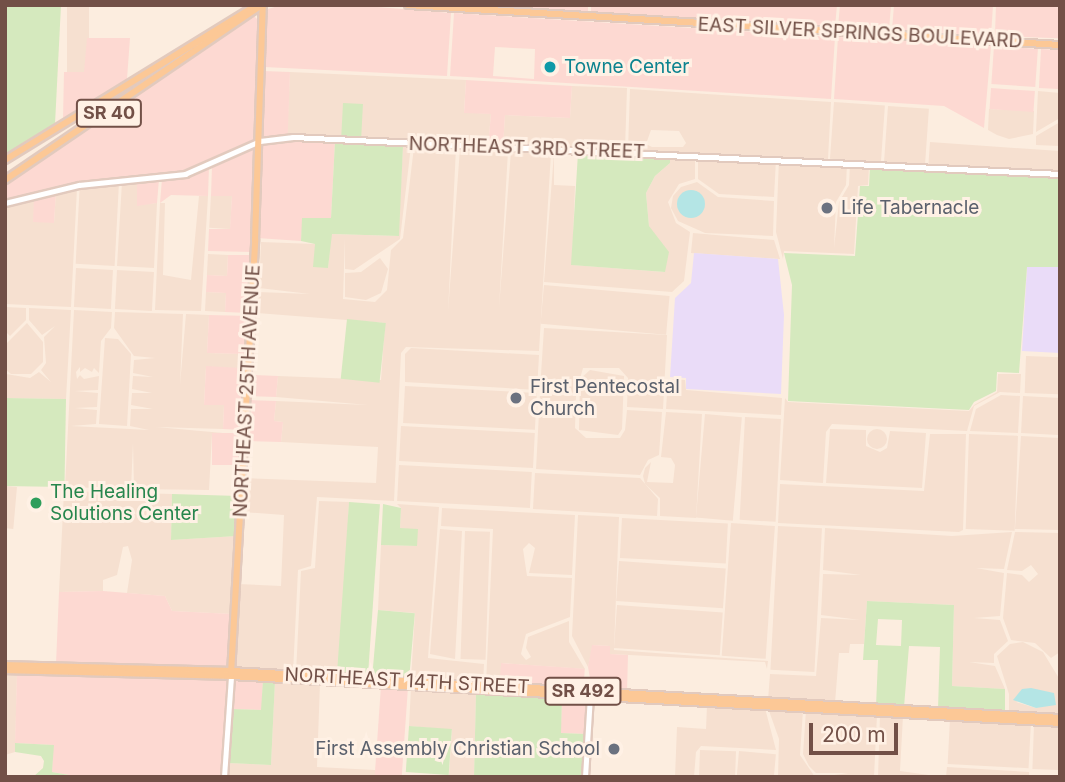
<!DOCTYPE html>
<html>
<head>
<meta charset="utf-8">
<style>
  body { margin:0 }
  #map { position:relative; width:1065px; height:782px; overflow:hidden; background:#fceddf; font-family:Inter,sans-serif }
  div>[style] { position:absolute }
  .residential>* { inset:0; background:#f6e0d0; transform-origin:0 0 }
  .round { border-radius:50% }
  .commercial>* { inset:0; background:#fdd9d2; transform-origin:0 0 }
  .education>* { inset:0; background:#eadcf8 }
  .green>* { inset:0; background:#d5e9be; transform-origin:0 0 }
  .water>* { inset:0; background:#b4e5e5 }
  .roads { filter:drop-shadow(2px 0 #e2cabe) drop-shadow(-2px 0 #e2cabe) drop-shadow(0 2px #e2cabe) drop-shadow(0 -2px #e2cabe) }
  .minor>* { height:4.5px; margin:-2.25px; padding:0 2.25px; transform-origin:2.25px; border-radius:2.25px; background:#fff }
  .major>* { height:6px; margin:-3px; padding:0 3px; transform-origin:3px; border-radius:3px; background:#fcc896 }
  .dots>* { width:19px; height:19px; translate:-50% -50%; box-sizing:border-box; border:4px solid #fff1e5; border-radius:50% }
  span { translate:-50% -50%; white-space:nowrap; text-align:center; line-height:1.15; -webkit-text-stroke:6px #fff1e5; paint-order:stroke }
  .shield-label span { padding:2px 5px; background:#fff1e5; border:2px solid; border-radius:5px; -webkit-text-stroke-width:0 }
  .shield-label { font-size:18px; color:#725047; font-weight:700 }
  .street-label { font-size:19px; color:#725047 }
  .culture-label { font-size:19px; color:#0d838f }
  .left { translate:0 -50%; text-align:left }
  .worship-label { font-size:19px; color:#5b616d }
  .right { translate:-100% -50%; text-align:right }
  .leisure-label { font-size:19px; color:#27864d }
  .frame { position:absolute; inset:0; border:7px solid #725047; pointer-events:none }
  .scale { position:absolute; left:809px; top:723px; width:89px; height:32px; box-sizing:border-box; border:4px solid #725047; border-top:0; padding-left:9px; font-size:21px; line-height:24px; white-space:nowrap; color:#725047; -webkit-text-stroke:5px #fff1e5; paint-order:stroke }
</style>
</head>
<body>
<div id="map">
  <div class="residential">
    <i style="left:67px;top:5px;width:22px;height:67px"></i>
    <i style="clip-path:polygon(290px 72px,466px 80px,464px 112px,491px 114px,488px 146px,360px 140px,362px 104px,342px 138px,287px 136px)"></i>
    <i style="clip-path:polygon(572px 86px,627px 88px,625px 150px,503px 147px,505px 115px,570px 118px)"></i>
    <i style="clip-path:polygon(evenodd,630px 89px,831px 102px,828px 159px,628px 150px,630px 89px,651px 130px,679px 131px,686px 143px,683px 147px,652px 147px,646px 144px,651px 130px)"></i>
    <i style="clip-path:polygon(1038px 91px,1060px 93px,1060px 118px,1036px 132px)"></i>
    <i style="left:834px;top:102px;width:51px;height:57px;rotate:4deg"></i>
    <i style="left:888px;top:106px;width:41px;height:56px;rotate:4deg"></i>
    <i style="clip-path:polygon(989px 109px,1034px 111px,1033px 134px,1009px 139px,997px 135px,988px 130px)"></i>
    <i style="clip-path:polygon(1060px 122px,1060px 146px,1036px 145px,1036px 136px)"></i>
    <i style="left:930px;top:142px;width:130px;height:22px;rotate:4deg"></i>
    <i style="clip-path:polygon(403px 146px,411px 146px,400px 239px,354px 270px,345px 269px,345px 238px,343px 299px,375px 302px,387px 290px,391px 250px,403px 238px,414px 147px,456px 148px,448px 312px,460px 148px,508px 151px,499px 308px,511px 151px,551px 153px,539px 351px,406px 347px,401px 353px,394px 501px,317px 497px,311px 566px,298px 570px,293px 673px,233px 669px,237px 584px,281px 586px,284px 515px,242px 512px,243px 478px,376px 483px,378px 447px,281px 442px,283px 422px,274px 421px,276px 401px,368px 405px,276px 397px,278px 376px,381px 380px,385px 323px,257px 313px,258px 292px,310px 294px,259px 288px,261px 242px,315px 244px,328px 268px,331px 234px,398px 236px)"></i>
    <i style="clip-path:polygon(554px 153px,554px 185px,575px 186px,572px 265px,664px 272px,649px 226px,646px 193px,655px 176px,670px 163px,670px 155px,695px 155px,695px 179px,679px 184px,668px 202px,676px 223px,690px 232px,684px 281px,672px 292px,544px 282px)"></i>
    <i style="clip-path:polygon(698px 156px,776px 159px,774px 197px,719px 194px,698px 179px)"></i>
    <i style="clip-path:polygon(779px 159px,847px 164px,846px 185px,836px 202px,834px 248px,839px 202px,849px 185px,850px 164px,869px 167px,868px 185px,858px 186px,854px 254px,784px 251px,783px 259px,776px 232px)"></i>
    <i style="clip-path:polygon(137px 181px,137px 205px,157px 203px,154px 268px,117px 266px,122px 182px)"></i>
    <i style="left:119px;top:182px;width:84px;height:39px;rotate:93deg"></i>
    <i style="clip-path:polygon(697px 182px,718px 197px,774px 201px,773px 236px,705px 233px,678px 221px,671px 208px,673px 196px,681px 187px)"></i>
    <i style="clip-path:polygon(77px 188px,71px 307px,5px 304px,5px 205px,34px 196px,54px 223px,56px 192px)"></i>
    <i style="left:232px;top:195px;width:34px;height:21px;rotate:93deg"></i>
    <i style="clip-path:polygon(199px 196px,208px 196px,201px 311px,155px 310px,160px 203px,165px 203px,163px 275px,191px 280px)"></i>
    <i style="clip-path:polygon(693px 233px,774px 240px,780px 259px,691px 253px)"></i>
    <i style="left:208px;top:254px;width:20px;height:21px;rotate:3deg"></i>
    <i style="clip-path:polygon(380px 258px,388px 269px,381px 293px,366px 300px,345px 297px,345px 273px,361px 272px)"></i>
    <i style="left:76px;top:268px;width:37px;height:39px;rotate:3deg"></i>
    <i style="left:117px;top:270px;width:37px;height:39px;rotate:3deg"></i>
    <i style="left:544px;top:285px;width:126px;height:39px;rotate:5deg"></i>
    <i style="left:206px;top:292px;width:20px;height:19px;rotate:3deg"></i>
    <i style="clip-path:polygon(5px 307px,26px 308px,26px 320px,10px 336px,5px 331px)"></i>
    <i style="clip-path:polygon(29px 308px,71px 310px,66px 399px,5px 398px,6px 374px,30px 378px,39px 372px,51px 382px,41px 370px,46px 363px,44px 337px,55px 326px,42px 335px,29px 320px)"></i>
    <i style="clip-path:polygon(74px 310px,112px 312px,111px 328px,101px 341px,99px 373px,94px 368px,92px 372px,85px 368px,80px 372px,80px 367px,76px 372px,77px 379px,80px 375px,84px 379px,99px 376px,98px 390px,75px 391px,98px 393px,97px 407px,75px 408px,97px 410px,96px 424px,71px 426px,149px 430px,130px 426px,131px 409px,153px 409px,131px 405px,132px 393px,152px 393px,132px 389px,133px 376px,153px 377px,133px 373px,134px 360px,155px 358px,134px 356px,114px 328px,115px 312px,183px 314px,180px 385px,186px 314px,209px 315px,207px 353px,242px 354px,241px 369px,206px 367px,204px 404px,224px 405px,223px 429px,156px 427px,223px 433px,212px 434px,209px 490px,134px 489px,133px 443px,131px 489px,65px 487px)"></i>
    <i style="clip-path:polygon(27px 323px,43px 342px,43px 362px,31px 374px,11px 374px,5px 369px,5px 345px)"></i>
    <i style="clip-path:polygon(544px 328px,667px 335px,663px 409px,627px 407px,628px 378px,619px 368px,583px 368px,576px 393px,540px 390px)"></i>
    <i style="clip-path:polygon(105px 338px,118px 339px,131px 354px,127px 426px,99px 424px)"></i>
    <i style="clip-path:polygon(411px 348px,539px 355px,537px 390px,405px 382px,405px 354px)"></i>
    <i style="left:1026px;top:356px;width:34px;height:37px;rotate:2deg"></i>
    <i style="clip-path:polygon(590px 370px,624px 376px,622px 429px,618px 435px,579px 430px,580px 379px)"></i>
    <i style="clip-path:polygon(998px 374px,1021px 374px,1020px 393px,1000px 392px,974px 406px,967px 431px,832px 424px,826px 432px,823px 483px,780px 480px,785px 398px,788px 402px,969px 411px,974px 405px,997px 392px)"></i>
    <i style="clip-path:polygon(668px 379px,685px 380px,686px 390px,782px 398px,781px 415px,666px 409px)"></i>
    <i style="left:405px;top:386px;width:132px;height:37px;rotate:3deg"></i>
    <i style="clip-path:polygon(540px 394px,576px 396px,575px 428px,586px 438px,620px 438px,625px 430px,627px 410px,662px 412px,659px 455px,648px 460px,640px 475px,536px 469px)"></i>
    <i style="clip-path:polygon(1001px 395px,1020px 396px,1018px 433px,970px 431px,976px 409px)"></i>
    <i style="left:1023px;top:396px;width:37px;height:37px;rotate:3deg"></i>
    <i style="clip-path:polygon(666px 412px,702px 414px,696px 518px,660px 516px,660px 498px,645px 484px,643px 476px,645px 468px,651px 462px,647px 482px,673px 483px,675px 465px,671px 458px,661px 457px)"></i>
    <i style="left:705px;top:414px;width:37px;height:104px;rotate:5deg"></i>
    <i style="left:745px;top:417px;width:36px;height:103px;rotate:3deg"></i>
    <i style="left:401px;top:426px;width:134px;height:35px;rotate:3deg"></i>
    <i style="clip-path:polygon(830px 429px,866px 430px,866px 446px,880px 452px,887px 448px,890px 431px,926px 433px,922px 488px,826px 483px)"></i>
    <i class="round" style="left:867px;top:429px;width:20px;height:20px"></i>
    <i style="clip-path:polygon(930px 434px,966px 434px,963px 530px,959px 532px,778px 523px,780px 484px,924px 491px)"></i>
    <i style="left:969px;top:434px;width:49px;height:95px;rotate:2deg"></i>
    <i style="clip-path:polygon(1021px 436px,1060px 438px,1060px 530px,1015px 529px)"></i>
    <i style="left:399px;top:465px;width:133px;height:36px;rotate:3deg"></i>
    <i style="clip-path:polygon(535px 473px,640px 478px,658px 499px,657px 516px,533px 509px)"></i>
    <i style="left:5px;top:486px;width:12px;height:42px;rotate:5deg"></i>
    <i style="clip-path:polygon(64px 491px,172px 494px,171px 540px,237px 536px,233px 614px,172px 611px,165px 596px,127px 593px,132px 560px,128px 546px,123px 547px,117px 575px,103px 580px,103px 591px,59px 592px)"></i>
    <i style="clip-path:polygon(319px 501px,349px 502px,341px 675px,296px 673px,301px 571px,315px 568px)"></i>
    <i style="clip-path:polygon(397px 504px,439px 507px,428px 658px,484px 664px,483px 684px,411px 679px,415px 613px,378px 610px,381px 545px,417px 546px,400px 528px,401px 508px)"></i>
    <i style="clip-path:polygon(442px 508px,575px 515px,572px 575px,529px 573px,535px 548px,529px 543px,523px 549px,527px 576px,572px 578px,570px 617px,526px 634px,521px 654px,526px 660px,531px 657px,526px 648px,528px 637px,569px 621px,569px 642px,585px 669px,502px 663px,501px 685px,486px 684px,493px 529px,441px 526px)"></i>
    <i style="clip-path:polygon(578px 515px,619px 517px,614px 650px,768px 661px,767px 669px,765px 662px,610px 654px,610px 646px,593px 645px,588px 667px,572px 636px)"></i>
    <i style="left:622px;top:518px;width:106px;height:40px;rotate:3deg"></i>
    <i style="left:731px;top:523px;width:44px;height:133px;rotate:4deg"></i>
    <i style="left:778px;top:526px;width:44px;height:144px;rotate:3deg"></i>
    <i style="clip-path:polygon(825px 528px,952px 536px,1012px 532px,1004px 569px,976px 568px,1004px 573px,1000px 616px,974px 618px,1000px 620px,1008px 641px,994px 654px,994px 663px,969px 662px,995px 666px,1005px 689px,952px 686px,954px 605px,867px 601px,864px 644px,850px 644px,849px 653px,839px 653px,835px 703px,768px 700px,770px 674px,816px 676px,821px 618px,860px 620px,821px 615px,823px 574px,861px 575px,823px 570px)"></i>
    <i style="clip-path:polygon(440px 529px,462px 531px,455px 659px,430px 654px)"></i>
    <i style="left:465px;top:531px;width:25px;height:128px;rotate:2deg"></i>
    <i style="clip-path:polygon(1015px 532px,1060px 533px,1060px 652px,1051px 658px,1035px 643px,1011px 640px,1003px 618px,1007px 573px,1022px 575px,1029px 582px,1038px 574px,1031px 565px,1022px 571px,1007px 570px)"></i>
    <i style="left:619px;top:561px;width:107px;height:40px;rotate:4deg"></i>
    <i style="left:617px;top:605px;width:106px;height:43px;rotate:4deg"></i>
    <i style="clip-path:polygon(evenodd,1023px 642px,1043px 652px,1060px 680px,1060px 716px,1009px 713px,1009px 694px,997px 656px,1010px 644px,1023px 642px,1038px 691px,1036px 708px,1016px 702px,1038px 691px)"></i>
    <i style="clip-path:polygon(5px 673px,17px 673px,15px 752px,5px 755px)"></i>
    <i style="clip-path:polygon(275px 680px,320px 683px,317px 767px,375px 770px,375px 777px,226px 777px,227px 763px,271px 765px)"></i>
    <i style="clip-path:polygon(411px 688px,476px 692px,474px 777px,449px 775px,452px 730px,409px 726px)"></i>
    <i style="clip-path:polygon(707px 705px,765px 708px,776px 750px,701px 746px,696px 752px,694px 777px,675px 777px,677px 727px,706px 729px)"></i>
    <i style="clip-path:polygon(768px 708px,803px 710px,800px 755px,815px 777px,778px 777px,779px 739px)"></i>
    <i style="clip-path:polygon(806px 710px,877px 715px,874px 777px,821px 777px,848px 773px,816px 773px,809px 766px,803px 754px)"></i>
    <i style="clip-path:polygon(880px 715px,903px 716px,900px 771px,943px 777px,878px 777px)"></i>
    <i style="left:950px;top:719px;width:81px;height:45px;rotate:3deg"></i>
    <i style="left:1034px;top:724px;width:26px;height:45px;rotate:2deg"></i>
    <i style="left:700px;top:750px;width:36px;height:27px;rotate:2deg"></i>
    <i style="left:739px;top:751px;width:37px;height:26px;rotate:5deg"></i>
    <i style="clip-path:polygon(947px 767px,1029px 772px,1029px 777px,946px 777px)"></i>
  </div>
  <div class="commercial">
    <i style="clip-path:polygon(353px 5px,451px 13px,447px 76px,264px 67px,265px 10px,281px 5px)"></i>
    <i style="clip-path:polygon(472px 5px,588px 5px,588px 12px)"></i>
    <i style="clip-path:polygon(591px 5px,837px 5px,835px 27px,591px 13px)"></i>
    <i style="clip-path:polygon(840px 5px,891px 5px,889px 30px,838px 27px)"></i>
    <i style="clip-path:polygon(894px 5px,993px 5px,991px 36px,892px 30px)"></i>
    <i style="left:996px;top:5px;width:64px;height:31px;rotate:2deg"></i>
    <i style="clip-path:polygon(evenodd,454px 13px,835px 37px,831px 99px,450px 76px,454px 13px,495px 47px,535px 49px,534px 79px,493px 76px,495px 47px)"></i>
    <i style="clip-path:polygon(254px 16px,262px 24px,258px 140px,185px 173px,78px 184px,5px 202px,5px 182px)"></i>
    <i style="clip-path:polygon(838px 37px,991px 46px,984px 128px,944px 106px,834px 99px)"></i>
    <i style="clip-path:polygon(87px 38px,130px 38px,127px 79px,63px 119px,64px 72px,84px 72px)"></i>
    <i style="left:994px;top:46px;width:44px;height:38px;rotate:4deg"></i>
    <i style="left:1041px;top:49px;width:19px;height:39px;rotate:3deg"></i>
    <i style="left:263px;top:71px;width:27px;height:68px;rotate:2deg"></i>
    <i style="clip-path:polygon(466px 80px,572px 86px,570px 118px,505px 115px,503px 147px,488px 146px,491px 114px,464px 113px)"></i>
    <i style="left:991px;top:88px;width:44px;height:21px;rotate:4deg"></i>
    <i style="clip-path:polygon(293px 139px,335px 141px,331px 219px,303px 218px,301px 241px,257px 238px,261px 143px)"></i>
    <i style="clip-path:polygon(258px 144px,253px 252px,208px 251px,209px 229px,230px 229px,232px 196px,211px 196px,212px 166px)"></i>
    <i style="clip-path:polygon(209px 167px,208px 196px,171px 195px,160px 203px,162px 179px)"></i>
    <i style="clip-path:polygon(159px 179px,157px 203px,137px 206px,137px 181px)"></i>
    <i style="clip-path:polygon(56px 192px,54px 223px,33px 222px,34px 196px)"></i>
    <i style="clip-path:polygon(228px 255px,253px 255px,249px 313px,225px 312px,226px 293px,206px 292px,207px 275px,227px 276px)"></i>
    <i style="clip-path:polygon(254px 291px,258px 292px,253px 375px,278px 376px,276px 397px,247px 396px)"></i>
    <i style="clip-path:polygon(209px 315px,249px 316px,242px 430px,223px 429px,224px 405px,204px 405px,206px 366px,241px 368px,241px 354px,207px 353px)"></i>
    <i style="clip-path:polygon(247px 400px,276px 401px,274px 421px,283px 422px,281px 442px,245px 441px)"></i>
    <i style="left:212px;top:433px;width:30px;height:32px"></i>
    <i style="clip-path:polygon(103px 591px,165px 596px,172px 611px,233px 614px,230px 669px,56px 664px,59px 592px)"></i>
    <i style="clip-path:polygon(592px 645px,610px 646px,610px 654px,628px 655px,627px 692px,592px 690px,588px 667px)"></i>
    <i style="left:501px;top:663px;width:84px;height:22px;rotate:4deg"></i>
    <i style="clip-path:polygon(17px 673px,229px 677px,223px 777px,80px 777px,52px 772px,53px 745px,15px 743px)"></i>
    <i style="left:232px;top:679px;width:31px;height:30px;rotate:2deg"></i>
    <i style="left:381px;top:686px;width:27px;height:91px;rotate:4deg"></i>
    <i style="left:562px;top:697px;width:26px;height:36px;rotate:2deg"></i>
  </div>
  <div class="education">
    <i style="clip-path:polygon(694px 253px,778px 259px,784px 315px,781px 394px,686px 389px,686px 378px,670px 377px,675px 298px,691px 283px)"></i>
    <i style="clip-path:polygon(1027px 267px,1060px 267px,1060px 353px,1022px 351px)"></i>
  </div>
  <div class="green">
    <i style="clip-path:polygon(5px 5px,61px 5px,55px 124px,5px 155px)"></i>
    <i style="left:343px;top:103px;width:20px;height:35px;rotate:3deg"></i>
    <i style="clip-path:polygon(335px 141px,403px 146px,399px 236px,332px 234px,328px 268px,313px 267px,315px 244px,301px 241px,302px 218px,331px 218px)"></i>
    <i style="clip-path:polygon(578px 153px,670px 155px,670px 163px,655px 176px,646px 193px,649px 226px,669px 252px,665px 272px,571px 265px)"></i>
    <i style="clip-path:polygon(870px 167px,1060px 178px,1060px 267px,1027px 267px,1019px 373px,997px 372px,996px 391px,974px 402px,969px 410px,788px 401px,792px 285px,784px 253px,855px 256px,860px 186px,869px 186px)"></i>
    <i style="left:347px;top:319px;width:39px;height:60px;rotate:6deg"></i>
    <i style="left:5px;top:398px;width:61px;height:88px;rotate:1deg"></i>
    <i style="clip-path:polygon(172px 494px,239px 496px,237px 536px,171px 540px)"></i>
    <i style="left:349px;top:502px;width:31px;height:173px;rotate:4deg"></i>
    <i style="clip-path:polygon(383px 504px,401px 508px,400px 528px,418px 529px,417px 546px,381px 545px)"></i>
    <i style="clip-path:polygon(evenodd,867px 601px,954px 605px,952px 686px,1005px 689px,1005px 713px,938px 709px,940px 647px,909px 646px,904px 707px,876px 706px,878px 660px,863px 660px,867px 601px,878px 619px,902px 620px,901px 646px,876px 645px,878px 619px)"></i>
    <i style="left:378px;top:610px;width:37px;height:67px;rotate:5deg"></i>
    <i style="clip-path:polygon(263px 680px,275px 681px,271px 765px,227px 763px,231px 709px,261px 710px)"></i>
    <i style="clip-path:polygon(476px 692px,562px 697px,561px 733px,586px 734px,583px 777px,474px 777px)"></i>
    <i style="left:409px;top:726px;width:43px;height:46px;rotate:4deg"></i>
    <i style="clip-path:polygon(15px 743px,54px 745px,52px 772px,80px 777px,33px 777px,43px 768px,44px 761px,41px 756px,15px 752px)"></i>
  </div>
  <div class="water">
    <i class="round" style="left:677px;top:190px;width:28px;height:28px"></i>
    <i style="clip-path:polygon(1031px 688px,1054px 693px,1056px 705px,1036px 708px,1013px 700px,1022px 689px)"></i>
  </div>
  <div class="roads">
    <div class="minor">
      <i style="left:5px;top:203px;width:76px;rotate:-13.7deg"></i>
      <i style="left:79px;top:185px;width:107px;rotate:-5.9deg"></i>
      <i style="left:185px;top:174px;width:82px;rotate:-23.7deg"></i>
      <i style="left:260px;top:141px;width:33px;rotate:-7deg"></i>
      <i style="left:293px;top:137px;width:768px;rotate:2.76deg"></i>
      <i style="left:224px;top:777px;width:101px;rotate:-86deg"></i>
      <i style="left:585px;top:777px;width:81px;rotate:-86.5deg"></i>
    </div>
    <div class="major">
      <i style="left:408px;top:5px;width:653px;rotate:3.51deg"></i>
      <i style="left:5px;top:160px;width:296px;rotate:-31.6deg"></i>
      <i style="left:5px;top:180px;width:311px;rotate:-34.3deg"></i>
      <i style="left:5px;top:665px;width:226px;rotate:1.5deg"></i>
      <i style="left:231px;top:671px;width:830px;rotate:3.24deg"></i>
      <i style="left:5px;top:670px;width:226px;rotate:1.5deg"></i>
      <i style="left:231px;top:676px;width:830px;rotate:3.24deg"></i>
      <i style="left:231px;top:674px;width:435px;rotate:-86.8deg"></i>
      <i style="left:255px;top:240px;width:235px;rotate:-88.1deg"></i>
    </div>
  </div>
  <div class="dots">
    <i style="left:550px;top:67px;background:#0f9aa8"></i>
    <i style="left:827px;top:208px;background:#6b7280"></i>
    <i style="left:516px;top:398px;background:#6b7280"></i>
    <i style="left:36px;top:503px;background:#2e9e5b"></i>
    <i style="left:614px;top:749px;background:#6b7280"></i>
  </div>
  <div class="shield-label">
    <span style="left:109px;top:113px">SR 40</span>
    <span style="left:583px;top:691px">SR 492</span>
  </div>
  <div class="street-label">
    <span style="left:860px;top:33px;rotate:3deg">EAST SILVER SPRINGS BOULEVARD</span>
    <span style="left:527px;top:148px;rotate:2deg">NORTHEAST 3RD STREET</span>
    <span style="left:247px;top:391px;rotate:-87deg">NORTHEAST 25TH AVENUE</span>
    <span style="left:407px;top:681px;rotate:3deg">NORTHEAST 14TH STREET</span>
  </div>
  <div class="culture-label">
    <span class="left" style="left:564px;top:67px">Towne Center</span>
  </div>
  <div class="worship-label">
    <span class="left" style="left:841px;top:208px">Life Tabernacle</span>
    <span class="left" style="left:530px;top:398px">First Pentecostal<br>Church</span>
    <span class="right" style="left:600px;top:749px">First Assembly Christian School</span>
  </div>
  <div class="leisure-label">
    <span class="left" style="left:50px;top:503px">The Healing<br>Solutions Center</span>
  </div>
  <div class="frame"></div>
  <div class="scale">200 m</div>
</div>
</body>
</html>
